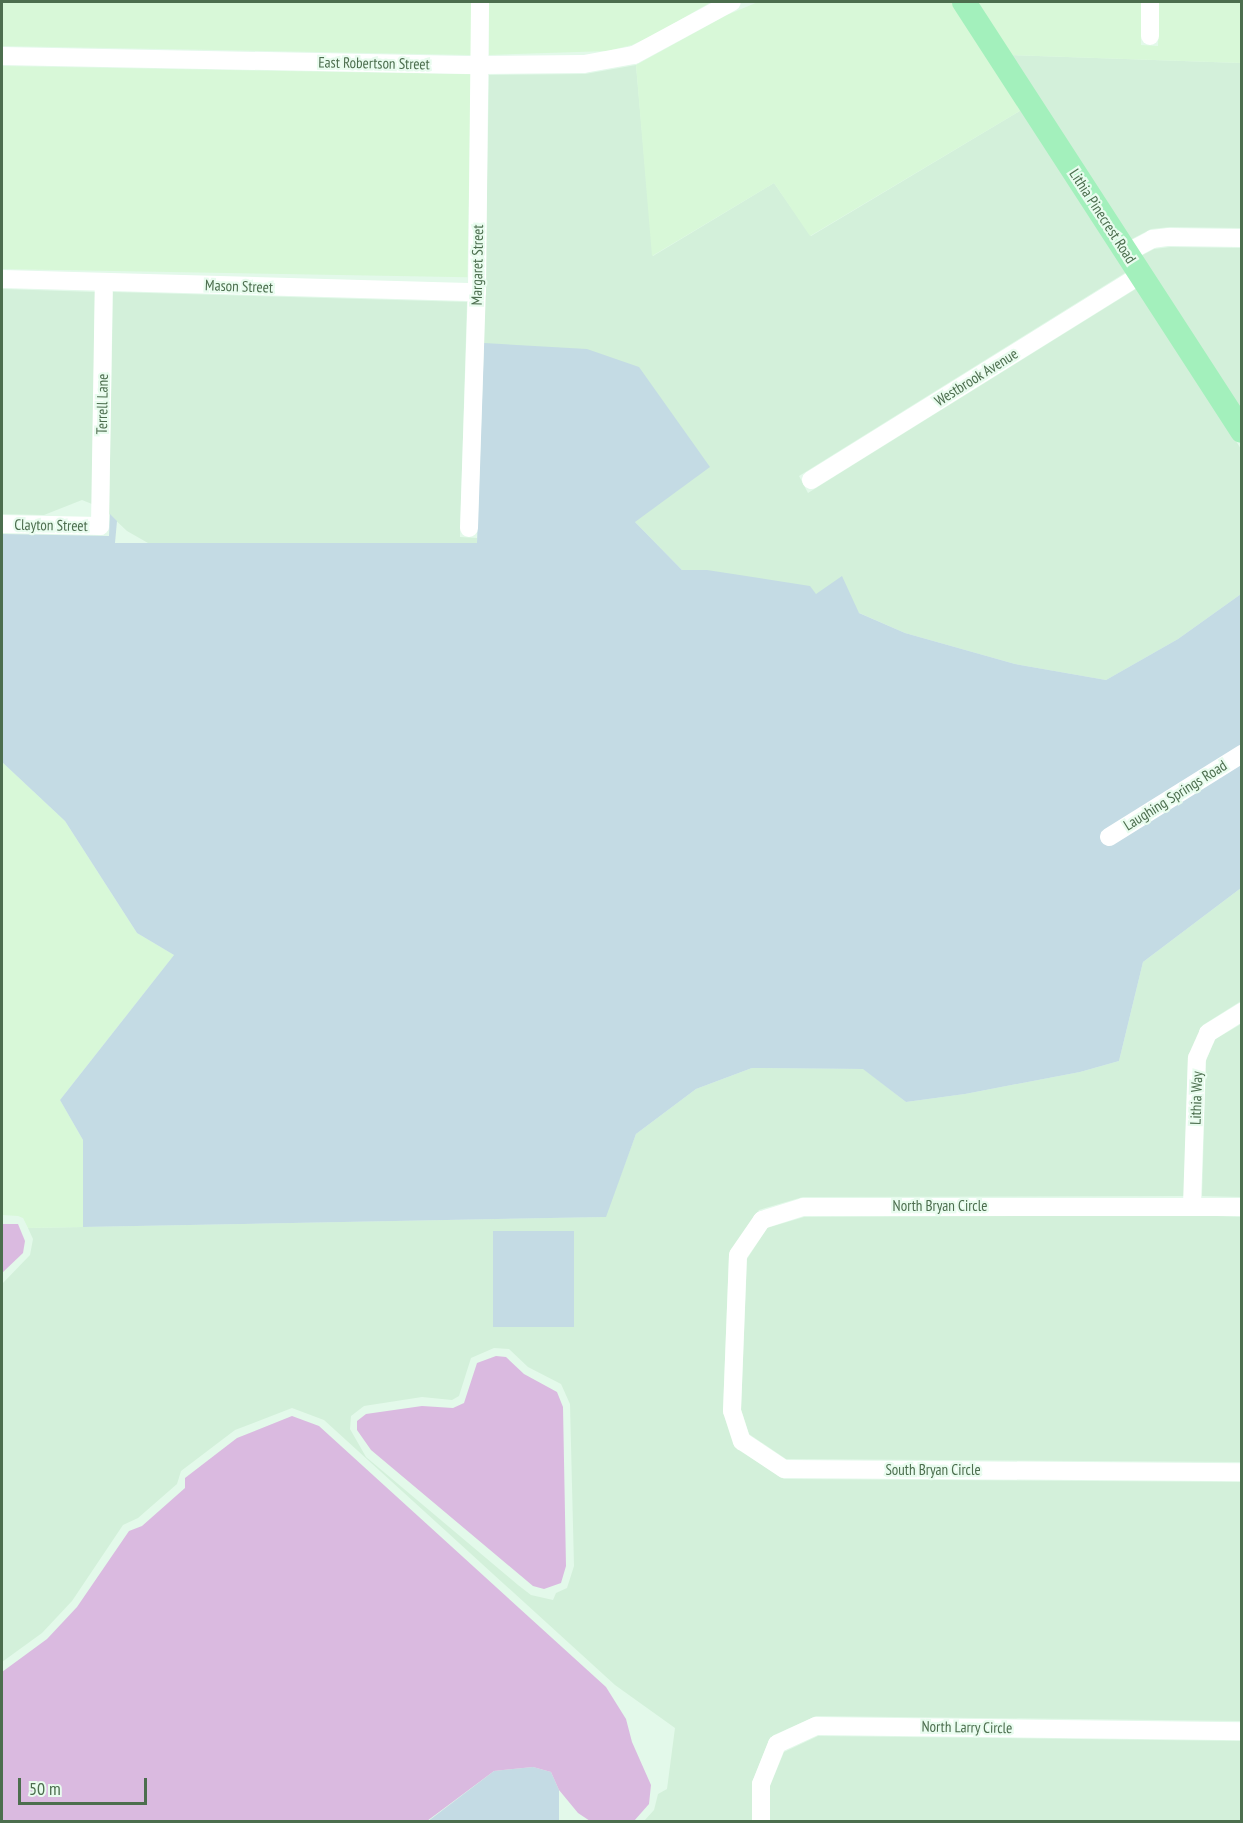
<!DOCTYPE html>
<html>
<head>
<meta charset="utf-8">
<style>
  body { margin:0 }
  #map { position:relative; width:1243px; height:1823px; overflow:hidden; background:#e3f9ea; font-family:"PT Sans Narrow",sans-serif }
  div>[style] { position:absolute }
  .residential>* { inset:0; background:#d3f0da }
  .commercial>* { inset:0; background:#d8f8d8; transform-origin:0 0 }
  .green>* { inset:0; background:#c4dbe4; transform-origin:0 0 }
  .water>* { inset:0; background:#dabae0 }
  .minor>* { height:18px; margin:-9px; padding:0 9px; transform-origin:9px; border-radius:9px; background:#fff }
  .major>* { height:24px; margin:-12px; padding:0 12px; transform-origin:12px; border-radius:12px; background:#a3f0bc }
  span { translate:-50% -50%; white-space:nowrap; text-align:center; line-height:1.15; -webkit-text-stroke:4.5px #e9fcef; paint-order:stroke }
  .street-label { font-size:15px; color:#4c6e4e }
  .frame { position:absolute; inset:0; border:3px solid #4c6e4e; pointer-events:none }
  .scale { position:absolute; left:18px; top:1778px; width:129px; height:27px; box-sizing:border-box; border:3px solid #4c6e4e; border-top:0; padding-left:8px; font-size:18px; line-height:21px; white-space:nowrap; color:#4c6e4e; -webkit-text-stroke:4px #e9fcef; paint-order:stroke }
</style>
</head>
<body>
<div id="map">
  <div class="residential">
    <i style="clip-path:polygon(1010px 55px,1241px 63px,1241px 228px,1170px 227px,1151px 229px,1130px 240px)"></i>
    <i style="clip-path:polygon(636px 65px,653px 256px,774px 183px,811px 236px,1023px 109px,1128px 271px,799px 476px,808px 493px,1139px 287px,1241px 449px,1241px 594px,1178px 639px,1106px 680px,1015px 664px,905px 633px,816px 594px,682px 570px,635px 522px,484px 343px,489px 75px,585px 74px)"></i>
    <i style="clip-path:polygon(1170px 247px,1241px 248px,1241px 415px,1141px 256px,1154px 249px)"></i>
    <i style="clip-path:polygon(2px 289px,95px 292px,92px 504px,82px 500px,44px 515px,2px 514px)"></i>
    <i style="clip-path:polygon(113px 292px,467px 302px,460px 537px,477px 538px,477px 543px,148px 543px,127px 531px,109px 514px)"></i>
    <i style="clip-path:polygon(evenodd,1241px 888px,1241px 1001px,1203px 1025px,1188px 1058px,1184px 1196px,803px 1197px,759px 1210px,729px 1255px,723px 1410px,737px 1449px,784px 1479px,1241px 1482px,1241px 1721px,816px 1716px,774px 1735px,769px 1740px,753px 1780px,752px 1821px,644px 1821px,654px 1810px,658px 1794px,667px 1789px,675px 1728px,615px 1685px,324px 1420px,292px 1408px,235px 1430px,181px 1471px,177px 1484px,138px 1518px,123px 1525px,72px 1601px,42px 1633px,2px 1662px,2px 1284px,30px 1255px,33px 1239px,28px 1228px,605px 1217px,636px 1134px,696px 1089px,752px 1068px,864px 1069px,906px 1102px,965px 1094px,1080px 1072px,1119px 1061px,1143px 962px,1241px 888px,494px 1348px,509px 1349px,528px 1367px,561px 1384px,570px 1404px,574px 1566px,567px 1588px,556px 1593px,553px 1600px,531px 1595px,518px 1585px,366px 1457px,350px 1429px,351px 1416px,364px 1406px,422px 1397px,452px 1400px,459px 1396px,471px 1358px,494px 1348px)"></i>
    <i style="clip-path:polygon(1241px 1024px,1241px 1197px,1202px 1196px,1206px 1061px,1214px 1040px)"></i>
    <i style="clip-path:polygon(1192px 1215px,1241px 1217px,1241px 1462px,786px 1459px,749px 1434px,741px 1409px,747px 1259px,767px 1228px,804px 1217px)"></i>
    <i style="clip-path:polygon(818px 1736px,1241px 1741px,1241px 1821px,770px 1822px,770px 1786px,784px 1752px)"></i>
  </div>
  <div class="commercial">
    <i style="clip-path:polygon(2px 2px,471px 2px,471px 55px,2px 46px)"></i>
    <i style="clip-path:polygon(489px 2px,711px 2px,654px 35px,632px 45px,608px 51px,489px 55px)"></i>
    <i style="clip-path:polygon(758px 2px,953px 2px,1023px 109px,810px 236px,774px 183px,652px 256px,636px 65px,727px 15px)"></i>
    <i style="clip-path:polygon(975px 2px,1141px 2px,1141px 45px,1158px 46px,1159px 2px,1241px 2px,1241px 63px,1010px 55px)"></i>
    <i style="left:2px;top:66px;width:469px;height:203px;rotate:1deg"></i>
    <i style="clip-path:polygon(2px 762px,65px 821px,137px 933px,174px 955px,60px 1100px,83px 1140px,83px 1227px,28px 1228px,23px 1218px,18px 1216px,2px 1215px)"></i>
  </div>
  <div class="green">
    <i style="clip-path:polygon(484px 343px,587px 349px,639px 367px,710px 467px,635px 522px,682px 570px,707px 570px,810px 586px,816px 594px,842px 576px,859px 613px,905px 633px,1015px 664px,1106px 680px,1178px 639px,1241px 594px,1241px 888px,1143px 962px,1119px 1061px,1080px 1072px,965px 1094px,906px 1102px,863px 1069px,752px 1068px,696px 1089px,636px 1134px,606px 1217px,83px 1227px,83px 1140px,60px 1100px,174px 955px,137px 933px,65px 821px,2px 762px,2px 534px,109px 536px,110px 514px,117px 521px,115px 543px,477px 543px)"></i>
    <i style="left:493px;top:1231px;width:81px;height:96px"></i>
    <i style="clip-path:polygon(533px 1767px,551px 1772px,559px 1790px,559px 1821px,427px 1822px,494px 1771px)"></i>
  </div>
  <div class="water">
    <i style="clip-path:polygon(2px 1224px,18px 1224px,25px 1241px,23px 1253px,2px 1273px)"></i>
    <i style="clip-path:polygon(496px 1356px,506px 1357px,524px 1374px,557px 1392px,563px 1407px,566px 1566px,561px 1583px,544px 1589px,533px 1586px,371px 1450px,357px 1430px,357px 1421px,366px 1414px,422px 1406px,453px 1408px,464px 1403px,477px 1363px)"></i>
    <i style="clip-path:polygon(292px 1416px,319px 1426px,606px 1687px,626px 1719px,632px 1742px,651px 1785px,649px 1804px,634px 1821px,590px 1821px,578px 1813px,559px 1790px,551px 1772px,533px 1767px,494px 1771px,427px 1821px,2px 1821px,2px 1672px,47px 1639px,77px 1607px,129px 1531px,142px 1526px,185px 1488px,185px 1478px,237px 1438px)"></i>
  </div>
  <div class="minor">
    <i style="left:1150px;top:36px;width:34px;rotate:-90deg"></i>
    <i style="left:2px;top:56px;width:478px;rotate:1.1deg"></i>
    <i style="left:480px;top:65px;width:104px;rotate:-0.6deg"></i>
    <i style="left:584px;top:64px;width:51px;rotate:-10.2deg"></i>
    <i style="left:634px;top:55px;width:111px;rotate:-28.4deg"></i>
    <i style="left:1128px;top:252px;width:27px;rotate:-28deg"></i>
    <i style="left:1152px;top:239px;width:17px;rotate:-7deg"></i>
    <i style="left:1169px;top:237px;width:73px;rotate:0.8deg"></i>
    <i style="left:2px;top:279px;width:475px;rotate:1.6deg"></i>
    <i style="left:811px;top:480px;width:390px;rotate:-31.9deg"></i>
    <i style="left:2px;top:524px;width:98px;rotate:1.2deg"></i>
    <i style="left:100px;top:526px;width:244px;rotate:-89.1deg"></i>
    <i style="left:469px;top:528px;width:236px;rotate:-88.1deg"></i>
    <i style="left:477px;top:292px;width:290px;rotate:-89.4deg"></i>
    <i style="left:1109px;top:837px;width:157px;rotate:-32deg"></i>
    <i style="left:1192px;top:1205px;width:147px;rotate:-88.1deg"></i>
    <i style="left:1197px;top:1058px;width:27px;rotate:-66deg"></i>
    <i style="left:1208px;top:1033px;width:40px;rotate:-32deg"></i>
    <i style="left:1242px;top:1207px;width:439px;rotate:180deg"></i>
    <i style="left:803px;top:1207px;width:43px;rotate:162.4deg"></i>
    <i style="left:762px;top:1220px;width:42px;rotate:124.4deg"></i>
    <i style="left:738px;top:1255px;width:156px;rotate:92.2deg"></i>
    <i style="left:732px;top:1411px;width:32px;rotate:72deg"></i>
    <i style="left:742px;top:1441px;width:50px;rotate:33.7deg"></i>
    <i style="left:784px;top:1469px;width:458px;rotate:0.4deg"></i>
    <i style="left:761px;top:1822px;width:38px;rotate:-90deg"></i>
    <i style="left:761px;top:1784px;width:43px;rotate:-68.2deg"></i>
    <i style="left:777px;top:1744px;width:43px;rotate:-24.8deg"></i>
    <i style="left:816px;top:1726px;width:426px;rotate:0.7deg"></i>
  </div>
  <div class="major">
    <i style="left:964px;top:2px;width:511px;rotate:57.06deg"></i>
  </div>
  <div class="street-label">
    <span style="left:374px;top:63px;rotate:1deg">East Robertson Street</span>
    <span style="left:1103px;top:216px;rotate:57deg">Lithia Pinecrest Road</span>
    <span style="left:477px;top:265px;rotate:-89deg">Margaret Street</span>
    <span style="left:239px;top:286px;rotate:2deg">Mason Street</span>
    <span style="left:976px;top:377px;rotate:-32deg">Westbrook Avenue</span>
    <span style="left:102px;top:404px;rotate:-89deg">Terrell Lane</span>
    <span style="left:51px;top:525px;rotate:1deg">Clayton Street</span>
    <span style="left:1175px;top:795px;rotate:-32deg">Laughing Springs Road</span>
    <span style="left:1196px;top:1098px;rotate:-88deg">Lithia Way</span>
    <span style="left:940px;top:1206px">North Bryan Circle</span>
    <span style="left:933px;top:1470px">South Bryan Circle</span>
    <span style="left:967px;top:1727px;rotate:1deg">North Larry Circle</span>
  </div>
  <div class="frame"></div>
  <div class="scale">50 m</div>
</div>
</body>
</html>
